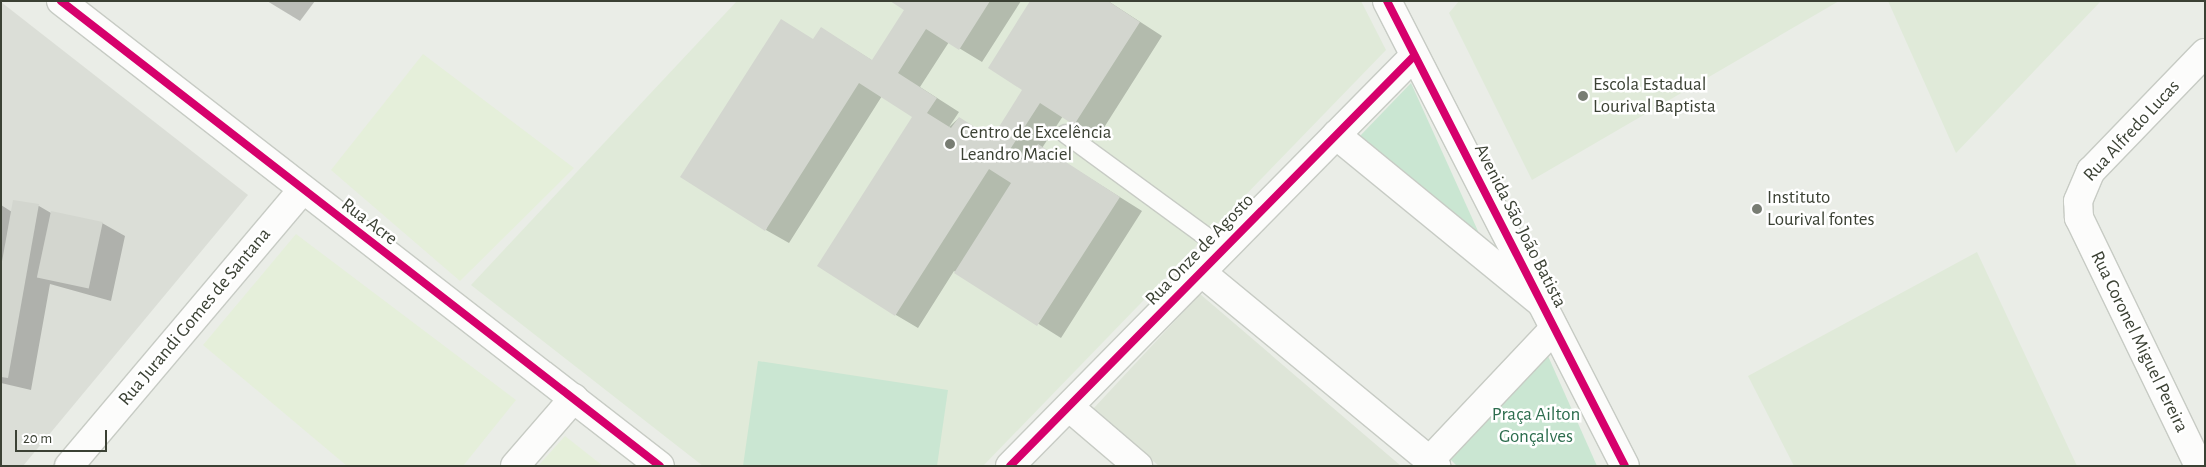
<!DOCTYPE html>
<html>
<head>
<meta charset="utf-8">
<style>
  body { margin:0 }
  #map { position:relative; width:2206px; height:467px; overflow:hidden; background:#eaede7; font-family:"Alegreya Sans",sans-serif }
  div>[style] { position:absolute }
  .residential>* { inset:0; background:#dee5d8 }
  .commercial>* { inset:0; background:#e5efda }
  .industrial>* { inset:0; background:#dbded7 }
  .education>* { inset:0; background:#e0ead9 }
  .green>* { inset:0; background:#cae6d2 }
  .shadow>* { inset:0; background:#0003 }
  .building>* { inset:0; background:#d3d6cf; transform-origin:0 0 }
  .roads { filter:drop-shadow(1px 0 #c7cbc4) drop-shadow(-1px 0 #c7cbc4) drop-shadow(0 1px #c7cbc4) drop-shadow(0 -1px #c7cbc4) }
  .service>* { height:18px; margin:-9px; padding:0 9px; transform-origin:9px; border-radius:9px; background:#fcfcfb }
  .minor>* { height:28px; margin:-14px; padding:0 14px; transform-origin:14px; border-radius:14px; background:#fcfcfb }
  .tertiary>* { height:28px; margin:-14px; padding:0 14px; transform-origin:14px; border-radius:14px; background:#fcfcfb }
  .cycleway>* { height:8px; margin:-4px; padding:0 4px; transform-origin:4px; border-radius:4px; background:#d6006c }
  .dots>* { width:14px; height:14px; translate:-50% -50%; box-sizing:border-box; border:2px solid #fff; border-radius:50% }
  span { translate:-50% -50%; white-space:nowrap; text-align:center; line-height:1.15; -webkit-text-stroke:5px #fff; paint-order:stroke }
  .poi-label { font-size:19px; color:#3b4134 }
  .left { translate:0 -50%; text-align:left }
  .street-label { font-size:19px; color:#3b4134 }
  .park-label { font-size:19px; color:#2d6d4e }
  .frame { position:absolute; inset:0; border:2px solid #3b4134; pointer-events:none }
  .scale { position:absolute; left:15px; top:430px; width:92px; height:22px; box-sizing:border-box; border:2px solid #3b4134; border-top:0; padding-left:6px; font-size:15px; line-height:18px; white-space:nowrap; color:#3b4134; -webkit-text-stroke:4px #fff; paint-order:stroke }
</style>
</head>
<body>
<div id="map">
  <div class="residential">
    <i style="clip-path:polygon(1200px 294px,1401px 466px,1159px 466px,1093px 409px)"></i>
  </div>
  <div class="commercial">
    <i style="clip-path:polygon(423px 54px,574px 168px,460px 281px,331px 170px)"></i>
    <i style="clip-path:polygon(296px 234px,516px 400px,463px 466px,347px 466px,203px 345px)"></i>
    <i style="clip-path:polygon(565px 436px,603px 466px,538px 466px)"></i>
  </div>
  <div class="industrial">
    <i style="clip-path:polygon(1px 2px,248px 195px,23px 466px,1px 466px)"></i>
  </div>
  <div class="education">
    <i style="clip-path:polygon(737px 1px,1361px 1px,1386px 50px,983px 466px,703px 466px,471px 285px)"></i>
    <i style="clip-path:polygon(1459px 1px,1839px 1px,1532px 180px,1449px 13px)"></i>
    <i style="clip-path:polygon(1888px 1px,2101px 1px,1956px 153px)"></i>
    <i style="clip-path:polygon(1977px 252px,2077px 466px,1794px 466px,1748px 376px)"></i>
  </div>
  <div class="green">
    <i style="clip-path:polygon(1411px 83px,1487px 251px,1358px 138px)"></i>
    <i style="clip-path:polygon(1548px 356px,1597px 466px,1457px 466px,1448px 457px)"></i>
    <i style="clip-path:polygon(758px 361px,948px 390px,937px 466px,743px 466px)"></i>
  </div>
  <div class="shadow">
    <i style="clip-path:polygon(267px 1px,315px 1px,300px 21px)"></i>
    <i style="clip-path:polygon(892px 1px,1021px 1px,982px 62px,949px 42px,920px 87px,959px 112px,949px 127px,959px 118px,993px 138px,1108px 1px,1162px 36px,1098px 137px,1063px 116px,1042px 148px,1142px 211px,1061px 338px,954px 271px,918px 328px,896px 315px,914px 117px,882px 96px,789px 243px,766px 230px,814px 40px,821px 28px,873px 61px,905px 10px)"></i>
    <i style="clip-path:polygon(1px 205px,12px 212px,39px 206px,51px 213px,102px 223px,125px 236px,111px 301px,50px 284px,31px 390px,1px 383px)"></i>
  </div>
  <div class="building">
    <i style="clip-path:polygon(890px 1px,990px 1px,959px 50px,926px 29px,898px 73px,937px 98px,927px 113px,951px 128px,959px 117px,992px 138px,1022px 90px,988px 68px,1030px 1px,1108px 1px,1140px 22px,1074px 125px,1040px 103px,1009px 151px,1026px 162px,1038px 144px,1120px 197px,1037px 326px,954px 273px,1011px 183px,989px 169px,895px 316px,817px 266px,912px 117px,859px 83px,765px 231px,680px 177px,781px 19px,813px 39px,821px 27px,872px 60px,904px 10px)"></i>
    <i style="clip-path:polygon(13px 200px,39px 204px,8px 378px,1px 377px,1px 267px)"></i>
    <i style="left:51px;top:211px;width:53px;height:68px;rotate:12deg"></i>
  </div>
  <div class="roads">
    <div class="service">
      <i style="left:1066px;top:134px;width:195px;rotate:36.2deg"></i>
    </div>
    <div class="minor">
      <i style="left:1336px;top:135px;width:265px;rotate:39.3deg"></i>
      <i style="left:1201px;top:272px;width:305px;rotate:39.5deg"></i>
      <i style="left:1069px;top:407px;width:91px;rotate:40.5deg"></i>
      <i style="left:1430px;top:460px;width:180px;rotate:-46.6deg"></i>
      <i style="left:69px;top:466px;width:360px;rotate:-49.8deg"></i>
      <i style="left:515px;top:466px;width:90px;rotate:-49.1deg"></i>
      <i style="left:1010px;top:466px;width:576px;rotate:-45.42deg"></i>
      <i style="left:2199px;top:466px;width:276px;rotate:-115.8deg"></i>
      <i style="left:2079px;top:218px;width:17px;rotate:-93deg"></i>
      <i style="left:2078px;top:201px;width:33px;rotate:-67deg"></i>
      <i style="left:2091px;top:171px;width:164px;rotate:-46deg"></i>
    </div>
    <div class="tertiary">
      <i style="left:61px;top:1px;width:758px;rotate:37.82deg"></i>
      <i style="left:1387px;top:1px;width:522px;rotate:62.9deg"></i>
    </div>
  </div>
  <div class="cycleway">
    <i style="left:61px;top:1px;width:758px;rotate:37.82deg"></i>
    <i style="left:1387px;top:1px;width:522px;rotate:62.9deg"></i>
    <i style="left:1010px;top:466px;width:576px;rotate:-45.42deg"></i>
  </div>
  <div class="dots">
    <i style="left:1583px;top:96px;background:#787d73"></i>
    <i style="left:950px;top:144px;background:#787d73"></i>
    <i style="left:1757px;top:209px;background:#787d73"></i>
  </div>
  <div class="poi-label">
    <span class="left" style="left:1593px;top:96px">Escola Estadual<br>Lourival Baptista</span>
    <span class="left" style="left:960px;top:144px">Centro de Excelência<br>Leandro Maciel</span>
    <span class="left" style="left:1767px;top:209px">Instituto<br>Lourival fontes</span>
  </div>
  <div class="street-label">
    <span style="left:2132px;top:131px;rotate:-47deg">Rua Alfredo Lucas</span>
    <span style="left:369px;top:222px;rotate:37deg">Rua Acre</span>
    <span style="left:1520px;top:226px;rotate:63deg">Avenida São João Batista</span>
    <span style="left:1200px;top:250px;rotate:-46deg">Rua Onze de Agosto</span>
    <span style="left:195px;top:317px;rotate:-50deg">Rua Jurandi Gomes de Santana</span>
    <span style="left:2139px;top:342px;rotate:64deg">Rua Coronel Miguel Pereira</span>
  </div>
  <div class="park-label">
    <span style="left:1536px;top:426px">Praça Ailton<br>Gonçalves</span>
  </div>
  <div class="frame"></div>
  <div class="scale">20 m</div>
</div>
</body>
</html>
